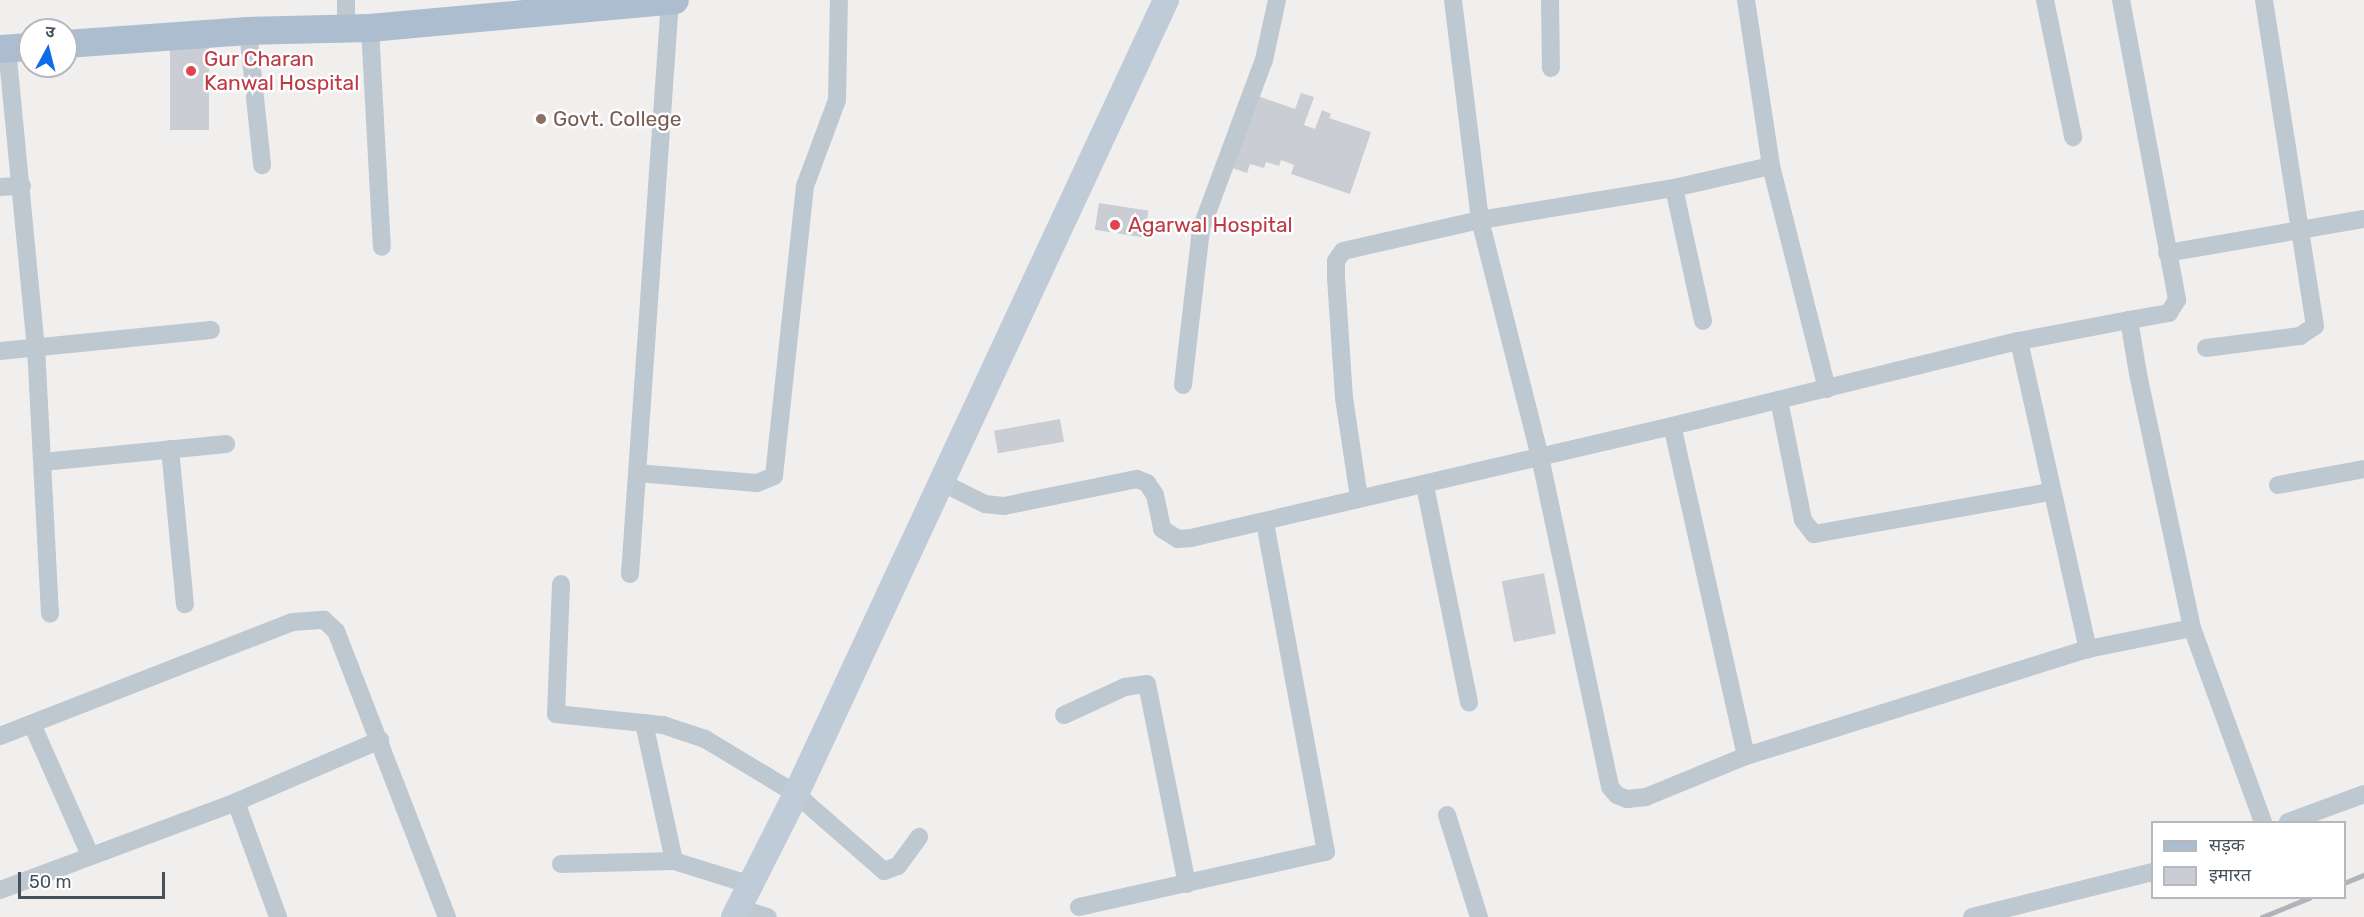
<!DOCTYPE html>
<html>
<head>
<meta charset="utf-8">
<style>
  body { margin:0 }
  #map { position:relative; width:2364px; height:917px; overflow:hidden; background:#f1eeee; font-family:Rubik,"Noto Sans Devanagari",sans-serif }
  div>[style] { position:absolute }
  .building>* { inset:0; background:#cacdd3; transform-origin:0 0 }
  .minor>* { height:18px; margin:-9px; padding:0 9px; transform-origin:9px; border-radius:9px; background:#bec8d1 }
  .secondary>* { height:26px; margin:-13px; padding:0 13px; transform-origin:13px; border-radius:13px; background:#c0cbd8 }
  .primary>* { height:28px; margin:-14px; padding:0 14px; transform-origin:14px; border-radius:14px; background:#acbdcf }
  .rail>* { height:4.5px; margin:-2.25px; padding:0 2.25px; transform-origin:2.25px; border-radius:2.25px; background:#b0b3b9 }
  .dots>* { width:16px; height:16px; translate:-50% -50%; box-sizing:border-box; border:3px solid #fff; border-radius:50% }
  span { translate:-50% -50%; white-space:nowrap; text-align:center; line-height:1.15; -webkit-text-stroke:5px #fff; paint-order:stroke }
  .health-label { font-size:21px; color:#be3a42 }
  .left { translate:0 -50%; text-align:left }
  .education-label { font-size:21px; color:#785e54 }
  .legend { position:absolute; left:2151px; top:821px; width:195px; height:78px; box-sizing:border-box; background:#fff; border:2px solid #b5b9be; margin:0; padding:8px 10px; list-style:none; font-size:18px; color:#45515c }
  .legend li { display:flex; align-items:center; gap:12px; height:30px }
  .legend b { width:30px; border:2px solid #b5b9be }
  .north { position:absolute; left:18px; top:18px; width:60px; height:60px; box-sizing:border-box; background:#fff; border:2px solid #b5b9be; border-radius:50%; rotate:7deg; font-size:16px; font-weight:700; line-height:24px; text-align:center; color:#45515c }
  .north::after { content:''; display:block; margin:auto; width:21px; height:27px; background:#106be9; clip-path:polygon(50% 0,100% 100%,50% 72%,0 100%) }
  .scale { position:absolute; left:18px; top:872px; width:147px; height:27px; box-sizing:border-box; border:3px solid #45515c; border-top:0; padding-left:8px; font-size:18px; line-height:21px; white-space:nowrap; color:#45515c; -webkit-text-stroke:4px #fff; paint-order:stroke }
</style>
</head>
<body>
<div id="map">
  <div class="building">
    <i style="left:170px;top:43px;width:39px;height:87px"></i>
    <i style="clip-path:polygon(1301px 93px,1314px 97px,1304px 125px,1315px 129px,1322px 110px,1331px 114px,1329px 118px,1371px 132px,1350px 194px,1291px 174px,1294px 165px,1281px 160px,1279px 166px,1266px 162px,1264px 168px,1250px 164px,1247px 173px,1227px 166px,1252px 94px,1295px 109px)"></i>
    <i style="left:1099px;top:203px;width:50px;height:27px;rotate:9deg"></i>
    <i style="left:1060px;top:419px;width:23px;height:67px;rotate:80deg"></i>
    <i style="left:1544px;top:573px;width:62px;height:43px;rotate:79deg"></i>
  </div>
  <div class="minor">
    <i style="left:346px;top:0;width:28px;rotate:90deg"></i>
    <i style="left:1453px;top:0;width:222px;rotate:83deg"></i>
    <i style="left:1480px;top:220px;width:244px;rotate:75.8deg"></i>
    <i style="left:1540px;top:457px;width:337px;rotate:78deg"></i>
    <i style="left:1610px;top:787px;width:11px;rotate:49deg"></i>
    <i style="left:1617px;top:795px;width:11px;rotate:22deg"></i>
    <i style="left:1627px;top:799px;width:19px;rotate:-6deg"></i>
    <i style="left:1646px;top:797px;width:108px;rotate:-22.3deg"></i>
    <i style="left:1746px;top:756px;width:358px;rotate:-17.4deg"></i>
    <i style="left:1550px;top:0;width:68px;rotate:89.2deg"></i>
    <i style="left:1746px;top:0;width:168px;rotate:81.4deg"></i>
    <i style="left:1771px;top:166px;width:230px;rotate:75.9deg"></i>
    <i style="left:2045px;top:0;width:140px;rotate:78.4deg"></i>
    <i style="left:2121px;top:0;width:305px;rotate:79.4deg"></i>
    <i style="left:2177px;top:300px;width:15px;rotate:122deg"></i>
    <i style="left:2169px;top:313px;width:41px;rotate:170.1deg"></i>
    <i style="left:2129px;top:320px;width:55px;rotate:80.5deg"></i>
    <i style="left:2138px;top:374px;width:260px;rotate:78deg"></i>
    <i style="left:2192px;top:628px;width:207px;rotate:69.9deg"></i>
    <i style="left:370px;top:28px;width:219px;rotate:86.9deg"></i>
    <i style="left:248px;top:31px;width:135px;rotate:84deg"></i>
    <i style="left:7px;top:48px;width:300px;rotate:84.5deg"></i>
    <i style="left:36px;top:347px;width:267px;rotate:87deg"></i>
    <i style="left:0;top:187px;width:22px;rotate:-3deg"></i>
    <i style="left:1674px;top:188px;width:136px;rotate:77.7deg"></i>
    <i style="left:2167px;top:253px;width:200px;rotate:-9.8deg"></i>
    <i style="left:2019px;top:341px;width:112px;rotate:-10.8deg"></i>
    <i style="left:2206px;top:348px;width:95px;rotate:-7.3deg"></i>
    <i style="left:2300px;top:336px;width:18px;rotate:-34deg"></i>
    <i style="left:2315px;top:326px;width:330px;rotate:-98.9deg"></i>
    <i style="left:0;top:351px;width:212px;rotate:-5.7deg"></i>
    <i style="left:1183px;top:385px;width:157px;rotate:-83.4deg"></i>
    <i style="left:1201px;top:229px;width:180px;rotate:-69.6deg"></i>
    <i style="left:1264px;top:60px;width:61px;rotate:-77.8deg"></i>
    <i style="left:1779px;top:400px;width:122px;rotate:78.7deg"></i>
    <i style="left:1803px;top:520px;width:18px;rotate:52deg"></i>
    <i style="left:1814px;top:534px;width:240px;rotate:-10.1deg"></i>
    <i style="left:170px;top:449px;width:156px;rotate:84.5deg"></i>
    <i style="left:43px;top:462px;width:184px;rotate:-5.6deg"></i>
    <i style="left:637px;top:473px;width:120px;rotate:4.8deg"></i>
    <i style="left:757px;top:483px;width:18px;rotate:-22deg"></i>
    <i style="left:774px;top:476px;width:292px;rotate:-83.9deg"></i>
    <i style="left:805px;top:186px;width:92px;rotate:-69.6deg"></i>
    <i style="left:837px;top:100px;width:100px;rotate:-88.9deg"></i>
    <i style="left:943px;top:483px;width:47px;rotate:26.6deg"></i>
    <i style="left:985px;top:504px;width:19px;rotate:6deg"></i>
    <i style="left:1004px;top:506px;width:136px;rotate:-11.5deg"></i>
    <i style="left:1137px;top:479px;width:11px;rotate:22deg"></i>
    <i style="left:1147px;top:483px;width:14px;rotate:56deg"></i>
    <i style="left:1155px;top:495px;width:35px;rotate:78deg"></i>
    <i style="left:1162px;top:529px;width:19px;rotate:32deg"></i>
    <i style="left:1178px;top:539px;width:13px;rotate:-4deg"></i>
    <i style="left:1191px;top:538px;width:494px;rotate:-13.1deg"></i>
    <i style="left:2278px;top:485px;width:87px;rotate:-10.5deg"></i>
    <i style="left:1425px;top:486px;width:221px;rotate:78.5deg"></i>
    <i style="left:1359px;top:498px;width:101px;rotate:-98.5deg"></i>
    <i style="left:1344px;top:398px;width:122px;rotate:-93.8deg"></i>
    <i style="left:1336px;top:276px;width:15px;rotate:-90deg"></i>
    <i style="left:1336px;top:261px;width:12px;rotate:-55deg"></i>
    <i style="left:1343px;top:251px;width:140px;rotate:-12.8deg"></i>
    <i style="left:1480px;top:220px;width:197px;rotate:-9.4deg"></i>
    <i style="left:1674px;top:188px;width:99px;rotate:-12.8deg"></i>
    <i style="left:630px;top:574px;width:575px;rotate:-86.01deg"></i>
    <i style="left:561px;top:584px;width:130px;rotate:92.2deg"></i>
    <i style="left:556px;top:714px;width:108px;rotate:5.9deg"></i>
    <i style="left:663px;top:725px;width:44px;rotate:18.4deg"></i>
    <i style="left:705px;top:739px;width:106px;rotate:31.1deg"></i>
    <i style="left:796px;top:794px;width:117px;rotate:41.2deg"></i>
    <i style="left:884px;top:871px;width:15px;rotate:-20deg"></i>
    <i style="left:898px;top:866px;width:36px;rotate:-54deg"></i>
    <i style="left:1064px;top:715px;width:67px;rotate:-24.7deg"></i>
    <i style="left:1125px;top:687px;width:22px;rotate:-8deg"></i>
    <i style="left:1147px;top:684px;width:204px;rotate:78.7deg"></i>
    <i style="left:644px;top:723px;width:141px;rotate:77.7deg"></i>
    <i style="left:32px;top:724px;width:143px;rotate:66.1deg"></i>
    <i style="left:0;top:736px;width:314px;rotate:-21.3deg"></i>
    <i style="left:293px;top:622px;width:31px;rotate:-4deg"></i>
    <i style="left:324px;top:620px;width:16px;rotate:43deg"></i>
    <i style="left:336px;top:631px;width:307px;rotate:68.8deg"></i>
    <i style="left:1746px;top:756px;width:338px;rotate:-102.6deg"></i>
    <i style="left:1672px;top:426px;width:357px;rotate:-13.8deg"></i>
    <i style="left:2019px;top:341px;width:316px;rotate:77.4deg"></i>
    <i style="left:2088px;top:649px;width:106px;rotate:-11.4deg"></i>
    <i style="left:236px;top:802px;width:122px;rotate:69.9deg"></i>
    <i style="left:1447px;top:815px;width:107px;rotate:72.6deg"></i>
    <i style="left:2288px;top:822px;width:81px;rotate:-20.2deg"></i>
    <i style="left:561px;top:864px;width:113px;rotate:-1.5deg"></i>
    <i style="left:674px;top:861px;width:77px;rotate:17.3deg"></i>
    <i style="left:0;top:890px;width:252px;rotate:-20.4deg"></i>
    <i style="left:236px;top:802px;width:157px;rotate:-23.3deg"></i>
    <i style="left:1079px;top:907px;width:253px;rotate:-12.6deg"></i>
    <i style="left:1326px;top:852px;width:334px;rotate:-100.5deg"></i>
    <i style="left:738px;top:908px;width:31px;rotate:17deg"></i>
    <i style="left:1972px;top:917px;width:186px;rotate:-14deg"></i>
  </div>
  <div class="secondary">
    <i style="left:734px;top:917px;width:138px;rotate:-63.2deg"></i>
    <i style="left:796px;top:794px;width:876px;rotate:-65.01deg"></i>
  </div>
  <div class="primary">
    <i style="left:66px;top:44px;width:182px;rotate:-4.1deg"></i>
    <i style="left:248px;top:31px;width:122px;rotate:-1.4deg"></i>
    <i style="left:370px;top:28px;width:306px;rotate:-5.2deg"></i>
    <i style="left:0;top:49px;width:30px;rotate:-4deg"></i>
  </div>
  <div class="rail">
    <i style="left:2344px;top:883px;width:22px;rotate:-22deg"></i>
    <i style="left:2262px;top:917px;width:51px;rotate:-22deg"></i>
  </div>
  <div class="dots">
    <i style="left:191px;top:71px;background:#e0444e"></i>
    <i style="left:541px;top:119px;background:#8d6e63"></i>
    <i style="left:1115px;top:225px;background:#e0444e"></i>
  </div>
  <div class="health-label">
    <span class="left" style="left:204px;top:71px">Gur Charan<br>Kanwal Hospital</span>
    <span class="left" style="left:1128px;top:225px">Agarwal Hospital</span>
  </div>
  <div class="education-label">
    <span class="left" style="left:553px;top:119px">Govt. College</span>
  </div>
  <ul class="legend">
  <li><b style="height:8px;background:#acbdcf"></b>सड़क</li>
  <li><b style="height:16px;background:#cacdd3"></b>इमारत</li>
  </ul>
  <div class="north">उ</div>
  <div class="scale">50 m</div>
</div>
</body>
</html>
